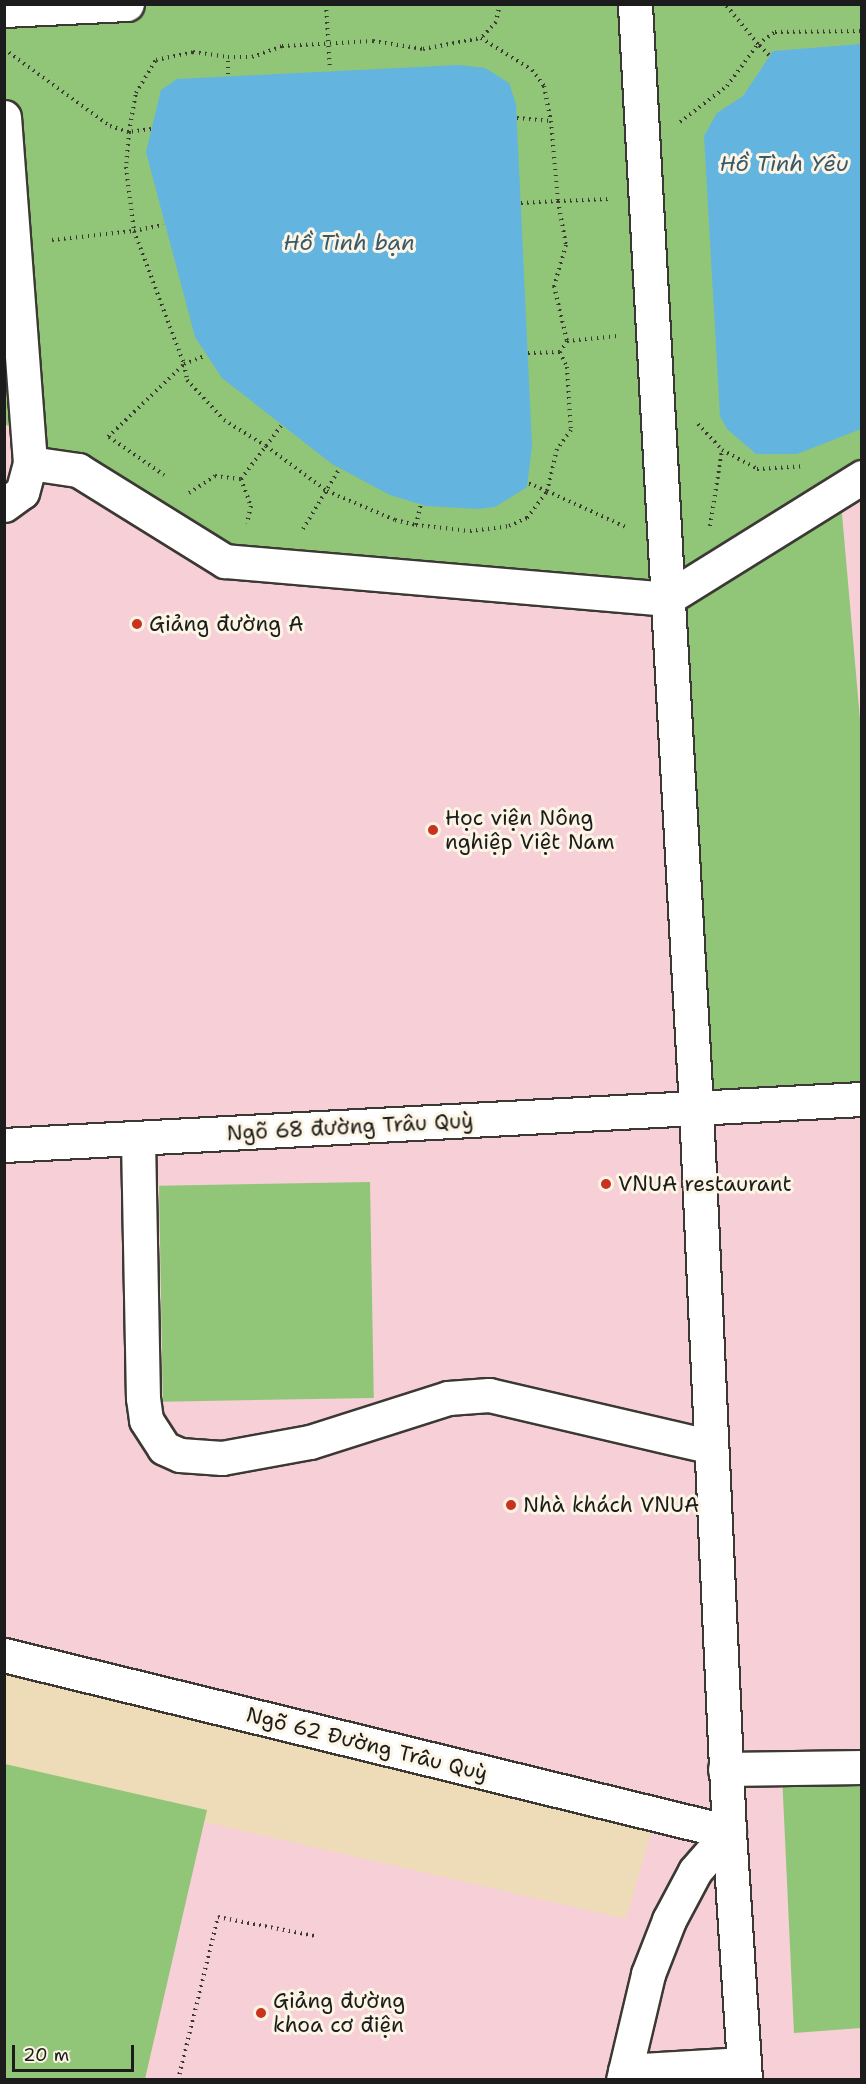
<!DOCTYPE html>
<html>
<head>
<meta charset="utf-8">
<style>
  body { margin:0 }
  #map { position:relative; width:866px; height:2084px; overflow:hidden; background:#eedcb9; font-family:"Shantell Sans",sans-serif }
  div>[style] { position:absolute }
  .built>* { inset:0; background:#f6cfd7 }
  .green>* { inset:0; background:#91c678; transform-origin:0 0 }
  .water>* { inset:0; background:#63b4de }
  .path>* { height:4px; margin-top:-2px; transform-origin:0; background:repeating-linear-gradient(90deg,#3c3934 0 1.5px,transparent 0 6px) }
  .roads { filter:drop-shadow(2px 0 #3c3934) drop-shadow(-2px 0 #3c3934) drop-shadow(0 2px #3c3934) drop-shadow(0 -2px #3c3934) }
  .minor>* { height:33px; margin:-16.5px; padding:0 16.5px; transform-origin:16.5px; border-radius:16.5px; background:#fff }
  .dots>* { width:16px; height:16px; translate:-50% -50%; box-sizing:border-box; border:3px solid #fcf5e5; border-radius:50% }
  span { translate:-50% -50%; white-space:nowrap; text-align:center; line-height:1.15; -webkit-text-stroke:6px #fcf5e5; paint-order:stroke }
  .poi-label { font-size:21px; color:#1c1c1c }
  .left { translate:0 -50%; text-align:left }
  .street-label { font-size:21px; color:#1c1c1c }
  .water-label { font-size:22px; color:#38596a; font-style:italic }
  .frame { position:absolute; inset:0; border:6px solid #1c1c1c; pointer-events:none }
  .scale { position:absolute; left:12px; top:2045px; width:122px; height:27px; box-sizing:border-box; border:3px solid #1c1c1c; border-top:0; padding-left:8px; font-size:18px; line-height:21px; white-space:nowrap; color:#1c1c1c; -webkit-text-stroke:4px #fcf5e5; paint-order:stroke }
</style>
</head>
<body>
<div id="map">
  <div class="built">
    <i style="clip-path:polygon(5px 5px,861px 5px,861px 2079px,5px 2079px,5px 1776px,626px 1919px,656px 1815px,5px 1655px)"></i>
  </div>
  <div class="green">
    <i style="clip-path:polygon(4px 5px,861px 5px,862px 477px,840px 491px,862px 742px,861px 1106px,699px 1112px,664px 600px,225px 561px,5px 424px)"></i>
    <i style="left:370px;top:1182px;width:216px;height:211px;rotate:89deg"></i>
    <i style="clip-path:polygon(5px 1764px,207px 1810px,145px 2079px,5px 2079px)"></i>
    <i style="clip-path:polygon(782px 1774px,861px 1775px,861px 2028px,794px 2033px)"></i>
  </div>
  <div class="water">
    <i style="clip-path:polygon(861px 44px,861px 429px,797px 454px,756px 454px,727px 429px,720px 416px,704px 136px,717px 113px,743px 96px,773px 51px)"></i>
    <i style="clip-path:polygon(459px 65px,485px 68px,509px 83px,516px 104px,532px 446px,527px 487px,495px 507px,477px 509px,426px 506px,390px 495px,332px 464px,222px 378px,195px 337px,146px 152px,161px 90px,177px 79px)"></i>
  </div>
  <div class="path">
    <i style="left:326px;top:4px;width:66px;rotate:86.5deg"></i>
    <i style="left:500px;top:4px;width:18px;rotate:103deg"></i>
    <i style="left:496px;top:22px;width:22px;rotate:133deg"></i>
    <i style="left:481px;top:38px;width:60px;rotate:32.1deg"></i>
    <i style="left:532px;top:70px;width:20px;rotate:53deg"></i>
    <i style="left:544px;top:86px;width:36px;rotate:79deg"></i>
    <i style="left:4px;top:49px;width:131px;rotate:36deg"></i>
    <i style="left:110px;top:126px;width:20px;rotate:18deg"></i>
    <i style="left:129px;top:132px;width:35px;rotate:95deg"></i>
    <i style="left:126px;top:167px;width:64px;rotate:82.9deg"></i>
    <i style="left:134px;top:231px;width:30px;rotate:-12deg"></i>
    <i style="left:769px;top:55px;width:16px;rotate:-135deg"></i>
    <i style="left:758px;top:44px;width:21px;rotate:-35deg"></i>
    <i style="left:775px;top:32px;width:87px;rotate:-0.7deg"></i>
    <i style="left:228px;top:74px;width:17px;rotate:-90deg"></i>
    <i style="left:228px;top:57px;width:24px"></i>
    <i style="left:252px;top:57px;width:32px;rotate:-20deg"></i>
    <i style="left:282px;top:46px;width:91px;rotate:-3.1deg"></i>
    <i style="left:373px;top:41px;width:51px;rotate:9.1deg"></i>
    <i style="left:423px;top:49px;width:59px;rotate:-10.7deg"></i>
    <i style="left:517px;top:118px;width:34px;rotate:5deg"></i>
    <i style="left:551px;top:121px;width:80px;rotate:85deg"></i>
    <i style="left:558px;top:201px;width:51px;rotate:-2.2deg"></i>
    <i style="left:680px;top:122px;width:59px;rotate:-37.5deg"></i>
    <i style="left:727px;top:86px;width:52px;rotate:-53.6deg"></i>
    <i style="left:758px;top:44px;width:52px;rotate:-129.5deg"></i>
    <i style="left:151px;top:129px;width:22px;rotate:172deg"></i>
    <i style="left:129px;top:132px;width:40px;rotate:-80deg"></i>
    <i style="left:136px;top:93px;width:39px;rotate:-59deg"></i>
    <i style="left:156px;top:60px;width:38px;rotate:-12deg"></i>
    <i style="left:193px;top:52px;width:35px;rotate:8deg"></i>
    <i style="left:521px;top:203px;width:37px;rotate:-3deg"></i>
    <i style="left:558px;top:201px;width:45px;rotate:79.7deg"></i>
    <i style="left:566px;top:245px;width:43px;rotate:106.3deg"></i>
    <i style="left:554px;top:286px;width:57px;rotate:76.7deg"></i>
    <i style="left:567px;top:341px;width:13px;rotate:122deg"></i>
    <i style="left:52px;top:240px;width:82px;rotate:-6.3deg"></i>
    <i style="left:134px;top:231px;width:142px;rotate:69.4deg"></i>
    <i style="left:184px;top:364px;width:22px;rotate:-21deg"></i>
    <i style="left:567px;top:341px;width:50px;rotate:-5.7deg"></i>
    <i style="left:528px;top:353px;width:32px;rotate:-2deg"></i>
    <i style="left:560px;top:352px;width:17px;rotate:65deg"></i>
    <i style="left:567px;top:367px;width:63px;rotate:86.4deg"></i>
    <i style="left:571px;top:430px;width:24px;rotate:126deg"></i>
    <i style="left:557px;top:449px;width:43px;rotate:103.4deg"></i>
    <i style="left:547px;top:491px;width:89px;rotate:24.6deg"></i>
    <i style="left:698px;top:424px;width:35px;rotate:47deg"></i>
    <i style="left:722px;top:450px;width:40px;rotate:28deg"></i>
    <i style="left:757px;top:469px;width:48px;rotate:-3.6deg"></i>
    <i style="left:108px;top:437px;width:105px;rotate:-43.8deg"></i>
    <i style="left:184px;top:364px;width:16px;rotate:79deg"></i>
    <i style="left:187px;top:380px;width:54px;rotate:47.2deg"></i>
    <i style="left:224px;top:420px;width:49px;rotate:31.8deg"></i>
    <i style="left:266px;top:446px;width:25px;rotate:-53deg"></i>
    <i style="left:109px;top:437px;width:67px;rotate:34.6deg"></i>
    <i style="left:241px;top:479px;width:29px;rotate:70deg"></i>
    <i style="left:251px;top:506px;width:18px;rotate:103deg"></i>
    <i style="left:189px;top:493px;width:31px;rotate:-33deg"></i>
    <i style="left:215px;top:476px;width:26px;rotate:7deg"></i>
    <i style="left:241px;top:479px;width:41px;rotate:-52.9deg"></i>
    <i style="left:266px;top:446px;width:76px;rotate:36.4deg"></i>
    <i style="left:327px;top:491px;width:74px;rotate:23.1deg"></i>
    <i style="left:395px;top:520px;width:22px;rotate:13deg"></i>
    <i style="left:416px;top:525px;width:22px;rotate:-77deg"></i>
    <i style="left:416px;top:525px;width:54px;rotate:6.3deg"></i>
    <i style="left:470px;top:531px;width:39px;rotate:-7deg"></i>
    <i style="left:509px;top:526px;width:20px;rotate:-24deg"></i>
    <i style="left:527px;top:518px;width:34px;rotate:-53deg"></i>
    <i style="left:547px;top:491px;width:21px;rotate:-157deg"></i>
    <i style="left:710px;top:526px;width:77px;rotate:-81deg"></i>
    <i style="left:303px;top:529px;width:71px;rotate:-58.8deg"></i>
    <i style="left:178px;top:2080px;width:168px;rotate:-76.2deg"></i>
    <i style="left:218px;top:1917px;width:99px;rotate:11.1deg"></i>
  </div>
  <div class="roads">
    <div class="minor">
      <i style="left:4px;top:10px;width:123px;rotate:-2.8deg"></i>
      <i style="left:4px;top:117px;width:347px;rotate:85.7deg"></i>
      <i style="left:30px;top:463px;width:30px;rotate:105deg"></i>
      <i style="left:22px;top:492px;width:22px;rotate:144deg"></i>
      <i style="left:30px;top:463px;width:49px;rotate:8.3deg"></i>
      <i style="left:78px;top:470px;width:173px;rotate:31.8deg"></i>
      <i style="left:225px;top:561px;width:443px;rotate:4.9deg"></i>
      <i style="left:666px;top:599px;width:231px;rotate:-31.9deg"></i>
      <i style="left:138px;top:1139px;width:259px;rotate:88.9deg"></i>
      <i style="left:143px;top:1398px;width:22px;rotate:82deg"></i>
      <i style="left:146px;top:1420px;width:33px;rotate:57deg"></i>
      <i style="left:164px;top:1448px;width:17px;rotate:24deg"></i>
      <i style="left:180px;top:1455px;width:42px;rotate:4.1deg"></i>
      <i style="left:222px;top:1458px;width:89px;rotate:-10.3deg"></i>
      <i style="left:310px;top:1442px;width:145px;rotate:-17.7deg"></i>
      <i style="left:448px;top:1398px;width:41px;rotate:-4.2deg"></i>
      <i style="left:489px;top:1395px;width:225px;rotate:13.1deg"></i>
      <i style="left:4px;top:1145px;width:859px;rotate:-3.07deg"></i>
      <i style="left:4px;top:1655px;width:746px;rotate:13.72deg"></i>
      <i style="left:729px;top:1832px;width:249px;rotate:86.3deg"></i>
      <i style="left:725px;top:1769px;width:137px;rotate:-0.8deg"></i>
      <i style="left:625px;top:2071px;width:119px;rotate:-3.4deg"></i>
      <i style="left:623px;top:2080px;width:109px;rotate:-76.7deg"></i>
      <i style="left:648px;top:1974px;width:58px;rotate:-68.7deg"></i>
      <i style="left:669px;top:1920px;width:55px;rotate:-62deg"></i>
      <i style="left:695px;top:1871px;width:52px;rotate:-48.9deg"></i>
      <i style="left:729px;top:1832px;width:726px;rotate:-92.61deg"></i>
      <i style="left:696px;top:1107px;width:1105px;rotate:-93.17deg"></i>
    </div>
  </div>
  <div class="dots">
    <i style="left:137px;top:624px;background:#c8321e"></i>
    <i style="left:433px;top:830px;background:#c8321e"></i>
    <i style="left:606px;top:1184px;background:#c8321e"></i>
    <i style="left:511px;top:1505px;background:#c8321e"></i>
    <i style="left:261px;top:2013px;background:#c8321e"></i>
  </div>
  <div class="poi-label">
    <span class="left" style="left:149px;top:624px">Giảng đường A</span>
    <span class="left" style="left:445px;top:830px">Học viện Nông<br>nghiệp Việt Nam</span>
    <span class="left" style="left:618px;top:1184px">VNUA restaurant</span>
    <span class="left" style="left:523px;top:1505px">Nhà khách VNUA</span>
    <span class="left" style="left:273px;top:2013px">Giảng đường<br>khoa cơ điện</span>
  </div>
  <div class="street-label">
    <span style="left:350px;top:1127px;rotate:-3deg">Ngõ 68 đường Trâu Quỳ</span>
    <span style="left:367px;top:1744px;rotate:14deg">Ngõ 62 Đường Trâu Quỳ</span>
  </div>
  <div class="water-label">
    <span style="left:784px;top:164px">Hồ Tình Yêu</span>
    <span style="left:349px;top:243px">Hồ Tình bạn</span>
  </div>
  <div class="frame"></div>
  <div class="scale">20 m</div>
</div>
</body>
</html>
